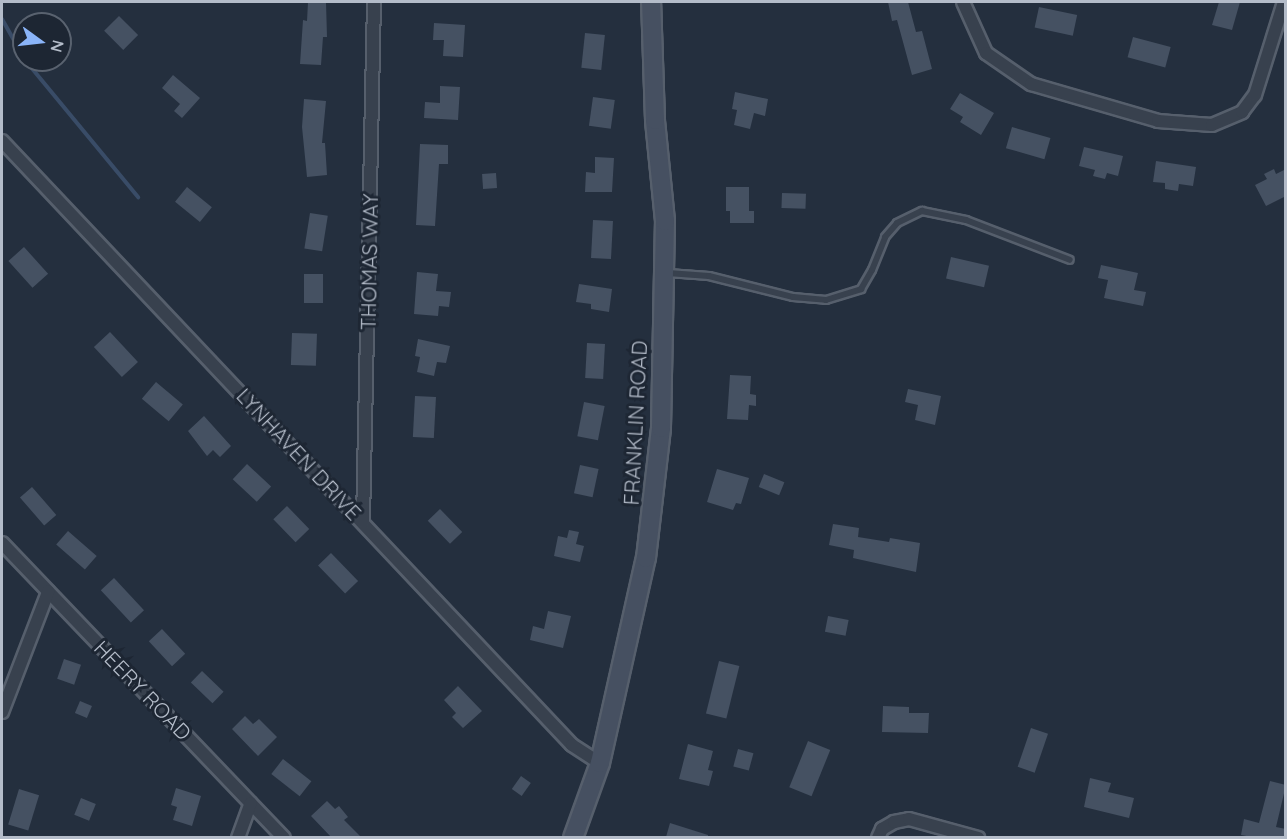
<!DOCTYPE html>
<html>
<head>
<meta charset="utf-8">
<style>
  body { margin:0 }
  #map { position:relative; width:1287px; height:839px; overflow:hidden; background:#242f3e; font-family:Quicksand,sans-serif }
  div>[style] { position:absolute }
  .stream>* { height:4px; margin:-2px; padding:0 2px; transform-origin:2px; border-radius:2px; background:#394c67 }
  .building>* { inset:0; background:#455162; transform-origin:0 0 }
  .roads { filter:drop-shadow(2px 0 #565f6c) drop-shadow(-2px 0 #565f6c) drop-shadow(0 2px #565f6c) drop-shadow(0 -2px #565f6c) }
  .service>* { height:6px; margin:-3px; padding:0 3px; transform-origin:3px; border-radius:3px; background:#38414e }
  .minor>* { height:12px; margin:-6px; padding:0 6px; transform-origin:6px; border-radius:6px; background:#38414e }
  .secondary>* { height:18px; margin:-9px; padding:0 9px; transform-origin:9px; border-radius:9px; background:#465061 }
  span { translate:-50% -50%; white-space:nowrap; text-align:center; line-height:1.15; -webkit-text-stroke:6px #1d2633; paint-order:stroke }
  .street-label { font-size:21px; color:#b4bcc9 }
  .frame { position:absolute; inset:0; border:3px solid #b4bcc9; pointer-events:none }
  .north { position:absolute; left:12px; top:12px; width:60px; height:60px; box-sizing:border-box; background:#1d2633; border:2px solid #59626f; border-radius:50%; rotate:105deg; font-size:16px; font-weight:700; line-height:24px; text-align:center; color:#b4bcc9 }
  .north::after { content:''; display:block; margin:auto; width:21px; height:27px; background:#8ab4f8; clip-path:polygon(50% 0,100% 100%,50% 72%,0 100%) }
</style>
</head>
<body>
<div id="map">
  <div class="stream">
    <i style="left:2px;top:19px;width:45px;rotate:60.6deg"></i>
    <i style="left:25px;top:60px;width:178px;rotate:50.5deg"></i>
  </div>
  <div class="building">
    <i style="clip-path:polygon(308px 2px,326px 2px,327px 37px,323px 37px,321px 65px,300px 64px,303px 20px,307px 21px)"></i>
    <i style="clip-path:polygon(888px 2px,908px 2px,916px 32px,922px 31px,932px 69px,912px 75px,897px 20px,892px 21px)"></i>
    <i style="clip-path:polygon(1219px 2px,1240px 2px,1232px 30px,1212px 25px)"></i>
    <i style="left:1039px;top:7px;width:39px;height:21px;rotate:12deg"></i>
    <i style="left:119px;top:16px;width:27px;height:21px;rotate:45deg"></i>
    <i style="clip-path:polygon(434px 23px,465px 25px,463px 57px,443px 56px,444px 40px,433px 40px)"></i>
    <i style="left:585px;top:33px;width:20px;height:35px;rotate:6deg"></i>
    <i style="left:1133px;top:37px;width:39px;height:21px;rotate:15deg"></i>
    <i style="clip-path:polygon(173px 75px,200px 98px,182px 118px,174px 111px,180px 104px,162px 88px)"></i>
    <i style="clip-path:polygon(440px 86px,460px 87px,458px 120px,424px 118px,425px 102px,440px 103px)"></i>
    <i style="clip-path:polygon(735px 92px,768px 99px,765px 116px,754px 113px,750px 129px,734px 125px,737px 110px,732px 109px)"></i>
    <i style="clip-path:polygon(960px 93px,994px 113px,981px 135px,960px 122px,963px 117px,950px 109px)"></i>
    <i style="left:593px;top:97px;width:22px;height:29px;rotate:8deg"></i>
    <i style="clip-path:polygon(304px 99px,326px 101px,322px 143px,325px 143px,327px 175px,307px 177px,302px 127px)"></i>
    <i style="left:1012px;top:127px;width:40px;height:22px;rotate:16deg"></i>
    <i style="clip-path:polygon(420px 144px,448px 145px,448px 164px,439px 164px,435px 226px,416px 225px)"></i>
    <i style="clip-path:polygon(1084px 147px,1123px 156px,1118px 176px,1107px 173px,1105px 179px,1093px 176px,1095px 170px,1079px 166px)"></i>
    <i style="clip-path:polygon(595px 157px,614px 158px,612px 192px,585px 192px,586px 172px,595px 173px)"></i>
    <i style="clip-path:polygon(1156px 161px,1196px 167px,1193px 186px,1179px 184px,1178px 191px,1165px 189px,1165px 183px,1153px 182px)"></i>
    <i style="clip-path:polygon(1274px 169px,1276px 174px,1286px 169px,1286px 196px,1266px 206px,1255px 185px,1267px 179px,1264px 174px)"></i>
    <i style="left:496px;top:173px;width:15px;height:14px;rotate:86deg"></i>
    <i style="left:187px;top:187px;width:32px;height:19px;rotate:39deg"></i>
    <i style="clip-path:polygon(726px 187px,749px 187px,749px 211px,754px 211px,754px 223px,730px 223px,730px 211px,726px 211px)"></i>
    <i style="left:782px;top:193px;width:24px;height:15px;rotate:2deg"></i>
    <i style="left:310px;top:213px;width:18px;height:36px;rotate:9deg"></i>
    <i style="left:593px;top:220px;width:20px;height:38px;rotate:3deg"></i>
    <i style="left:24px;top:247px;width:36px;height:21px;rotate:48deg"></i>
    <i style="left:951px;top:257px;width:39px;height:22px;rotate:13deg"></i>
    <i style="clip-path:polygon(1101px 265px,1138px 273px,1134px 290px,1146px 292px,1143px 306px,1104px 298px,1108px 280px,1098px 278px)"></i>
    <i style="clip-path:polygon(417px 272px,438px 274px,436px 291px,451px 292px,449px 307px,439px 306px,438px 316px,414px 314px)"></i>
    <i style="left:304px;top:274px;width:19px;height:29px"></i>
    <i style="clip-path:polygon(579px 284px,612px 289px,609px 312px,591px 309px,591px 304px,576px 302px)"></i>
    <i style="left:110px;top:332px;width:41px;height:22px;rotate:47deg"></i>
    <i style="left:292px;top:333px;width:25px;height:32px;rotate:2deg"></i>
    <i style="clip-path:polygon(418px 339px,450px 346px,446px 363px,437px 362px,434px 376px,417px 372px,420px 357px,415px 356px)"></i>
    <i style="left:587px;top:343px;width:18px;height:35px;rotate:3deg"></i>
    <i style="clip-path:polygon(730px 375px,751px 376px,750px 394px,756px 395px,756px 406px,749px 405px,748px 420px,727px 419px)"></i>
    <i style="left:156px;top:382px;width:35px;height:22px;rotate:40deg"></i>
    <i style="clip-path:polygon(908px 389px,941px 396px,935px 425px,915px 420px,918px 405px,905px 402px)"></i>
    <i style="left:415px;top:396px;width:21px;height:41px;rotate:3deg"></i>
    <i style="left:584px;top:402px;width:21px;height:35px;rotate:11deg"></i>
    <i style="clip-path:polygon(204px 416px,231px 446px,220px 457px,213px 450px,207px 456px,188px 431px)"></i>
    <i style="left:247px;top:464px;width:33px;height:21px;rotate:43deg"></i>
    <i style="left:580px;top:465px;width:19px;height:29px;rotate:12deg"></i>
    <i style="clip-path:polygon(717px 469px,749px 478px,741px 504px,736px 503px,733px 510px,707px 502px)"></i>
    <i style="left:764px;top:474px;width:22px;height:14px;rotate:22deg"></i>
    <i style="left:32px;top:487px;width:37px;height:16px;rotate:49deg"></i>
    <i style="left:287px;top:506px;width:32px;height:19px;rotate:46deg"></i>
    <i style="left:440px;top:509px;width:32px;height:17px;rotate:46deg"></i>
    <i style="clip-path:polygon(833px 524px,859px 528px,858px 537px,889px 542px,890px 538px,920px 543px,916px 572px,853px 558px,854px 550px,829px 545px)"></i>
    <i style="clip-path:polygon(569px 530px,579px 532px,576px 544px,584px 546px,580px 562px,554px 556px,558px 536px,567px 538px)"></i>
    <i style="left:68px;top:531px;width:38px;height:18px;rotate:41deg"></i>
    <i style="left:331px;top:553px;width:39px;height:18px;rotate:46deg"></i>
    <i style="left:114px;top:578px;width:44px;height:18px;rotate:47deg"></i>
    <i style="clip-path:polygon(548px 611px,571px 616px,563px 648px,530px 640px,533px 626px,544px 629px)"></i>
    <i style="left:828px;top:616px;width:21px;height:16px;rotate:11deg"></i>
    <i style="left:162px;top:629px;width:34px;height:18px;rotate:47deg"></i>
    <i style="left:64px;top:659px;width:18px;height:21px;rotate:19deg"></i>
    <i style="left:719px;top:661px;width:21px;height:54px;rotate:14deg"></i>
    <i style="left:202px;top:671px;width:30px;height:16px;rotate:44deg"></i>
    <i style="clip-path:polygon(458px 686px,482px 711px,463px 728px,452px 717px,456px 713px,444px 700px)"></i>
    <i style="left:80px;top:701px;width:13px;height:13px;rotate:23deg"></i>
    <i style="clip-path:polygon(883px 706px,909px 707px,909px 713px,929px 713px,928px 733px,882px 732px)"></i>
    <i style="clip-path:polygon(245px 716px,253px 724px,259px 719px,277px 737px,258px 756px,232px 729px)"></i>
    <i style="left:1031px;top:728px;width:18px;height:41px;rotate:19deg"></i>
    <i style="left:808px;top:741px;width:24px;height:50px;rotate:22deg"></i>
    <i style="clip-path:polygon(688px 744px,713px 751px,708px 770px,713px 771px,709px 786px,679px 779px)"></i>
    <i style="left:738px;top:749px;width:16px;height:18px;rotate:15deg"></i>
    <i style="left:283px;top:759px;width:36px;height:19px;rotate:38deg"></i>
    <i style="left:521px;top:776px;width:12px;height:16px;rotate:35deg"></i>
    <i style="clip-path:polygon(1090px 778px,1111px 783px,1108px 792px,1134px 798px,1129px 818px,1084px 807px)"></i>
    <i style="clip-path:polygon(1270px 781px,1286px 785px,1276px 827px,1286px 829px,1286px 837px,1252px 837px,1241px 835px,1244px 819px,1259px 823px)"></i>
    <i style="clip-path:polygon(176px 788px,201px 796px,192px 826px,173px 820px,177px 807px,171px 805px)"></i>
    <i style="left:19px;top:789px;width:21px;height:37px;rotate:17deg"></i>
    <i style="left:81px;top:798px;width:16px;height:18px;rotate:22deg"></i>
    <i style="clip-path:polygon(327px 801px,335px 809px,339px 806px,348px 817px,344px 820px,361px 837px,331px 837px,311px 816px)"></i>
    <i style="clip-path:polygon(670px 823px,708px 835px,708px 837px,666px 837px)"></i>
  </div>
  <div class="roads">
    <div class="service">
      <i style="left:668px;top:273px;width:41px;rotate:4.2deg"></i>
      <i style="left:709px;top:276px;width:87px;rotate:14deg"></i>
      <i style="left:793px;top:297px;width:33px;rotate:5deg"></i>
      <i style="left:826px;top:300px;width:37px;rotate:-17deg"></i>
      <i style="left:861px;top:289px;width:22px;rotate:-60deg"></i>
      <i style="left:872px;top:270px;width:35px;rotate:-68deg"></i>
      <i style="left:885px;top:237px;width:18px;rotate:-49deg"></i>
      <i style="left:897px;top:223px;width:28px;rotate:-26deg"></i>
      <i style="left:922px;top:211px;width:45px;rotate:11.6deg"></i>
      <i style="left:966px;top:220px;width:111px;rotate:21deg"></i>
    </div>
    <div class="minor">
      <i style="left:963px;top:2px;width:56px;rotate:65.7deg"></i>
      <i style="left:986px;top:53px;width:55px;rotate:34.6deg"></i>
      <i style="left:1031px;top:84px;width:132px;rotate:16.2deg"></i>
      <i style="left:1158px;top:121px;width:54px;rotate:4.2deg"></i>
      <i style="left:1212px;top:125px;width:33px;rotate:-23deg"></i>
      <i style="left:1242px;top:112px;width:21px;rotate:-53deg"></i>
      <i style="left:1255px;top:95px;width:97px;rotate:-72.7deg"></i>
      <i style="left:2px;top:141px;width:830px;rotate:46.66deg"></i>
      <i style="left:572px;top:745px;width:33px;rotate:33deg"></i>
      <i style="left:363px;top:522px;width:520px;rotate:-88.79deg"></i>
      <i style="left:2px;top:543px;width:408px;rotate:46.3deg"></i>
      <i style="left:2px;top:712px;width:129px;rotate:-69deg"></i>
      <i style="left:238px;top:838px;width:37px;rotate:-70deg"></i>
      <i style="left:878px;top:838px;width:10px;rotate:-66deg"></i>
      <i style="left:882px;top:829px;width:14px;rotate:-30deg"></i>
      <i style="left:894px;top:822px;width:15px;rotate:-11deg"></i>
      <i style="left:909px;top:819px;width:72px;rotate:15.4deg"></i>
    </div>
    <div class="secondary">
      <i style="left:573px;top:838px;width:80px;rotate:-70.2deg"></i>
      <i style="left:600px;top:763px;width:210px;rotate:-77.4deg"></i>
      <i style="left:646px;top:558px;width:131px;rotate:-83.4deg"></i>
      <i style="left:661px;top:428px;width:207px;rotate:-88.9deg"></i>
      <i style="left:665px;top:221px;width:101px;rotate:-95.7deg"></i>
      <i style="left:655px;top:120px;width:118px;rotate:-91.9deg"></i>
    </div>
  </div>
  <div class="street-label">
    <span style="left:369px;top:262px;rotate:-89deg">THOMAS WAY</span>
    <span style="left:635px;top:423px;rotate:-87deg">FRANKLIN ROAD</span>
    <span style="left:299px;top:454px;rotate:47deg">LYNHAVEN DRIVE</span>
    <span style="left:143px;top:690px;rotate:46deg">HEERY ROAD</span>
  </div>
  <div class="frame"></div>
  <div class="north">N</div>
</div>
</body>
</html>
